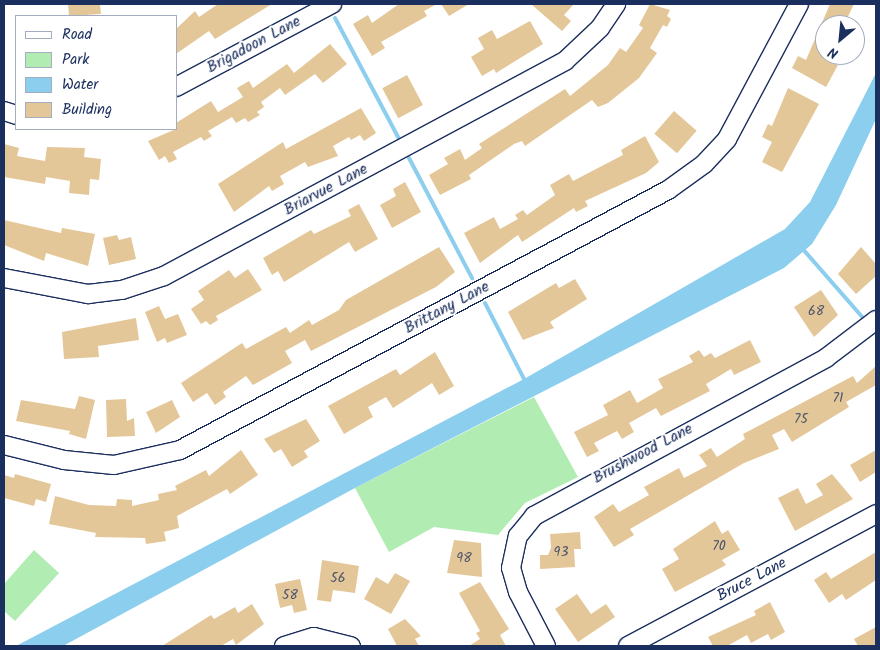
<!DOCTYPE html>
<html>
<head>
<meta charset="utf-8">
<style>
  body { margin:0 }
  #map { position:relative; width:880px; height:650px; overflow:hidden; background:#fff; font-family:Kalam,sans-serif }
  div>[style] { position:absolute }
  .green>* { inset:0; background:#b1ecb2 }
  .water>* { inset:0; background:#8cceee }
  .stream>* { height:4px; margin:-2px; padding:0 2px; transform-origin:2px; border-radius:2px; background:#8cceee }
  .building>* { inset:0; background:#e4c798; transform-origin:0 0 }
  .roads { filter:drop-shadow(1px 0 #1b2f5e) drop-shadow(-1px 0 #1b2f5e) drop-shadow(0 1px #1b2f5e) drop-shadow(0 -1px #1b2f5e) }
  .minor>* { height:18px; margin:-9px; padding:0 9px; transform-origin:9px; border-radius:9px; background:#fff }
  span { translate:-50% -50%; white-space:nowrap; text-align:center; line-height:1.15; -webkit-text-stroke:4px #fff; paint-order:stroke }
  .number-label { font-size:14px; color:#4d556c }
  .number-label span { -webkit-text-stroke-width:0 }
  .street-label { font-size:16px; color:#1b2f5e }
  .frame { position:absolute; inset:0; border:5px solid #1b2f5e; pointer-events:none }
  .legend { position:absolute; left:15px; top:15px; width:162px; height:115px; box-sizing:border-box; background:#fff; border:1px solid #a4acbf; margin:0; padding:6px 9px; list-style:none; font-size:15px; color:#1b2f5e }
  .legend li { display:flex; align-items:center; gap:10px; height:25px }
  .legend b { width:25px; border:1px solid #a4acbf }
  .north { position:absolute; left:815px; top:15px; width:50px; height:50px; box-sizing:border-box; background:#fff; border:1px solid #a4acbf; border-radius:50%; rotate:208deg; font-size:14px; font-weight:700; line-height:20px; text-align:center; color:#1b2f5e }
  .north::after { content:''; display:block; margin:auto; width:18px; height:22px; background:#1b2f5e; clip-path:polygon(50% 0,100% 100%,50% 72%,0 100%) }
</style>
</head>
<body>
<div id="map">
  <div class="green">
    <i style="clip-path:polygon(534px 397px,578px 477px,525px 503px,498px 535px,434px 527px,389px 552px,355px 488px)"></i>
    <i style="clip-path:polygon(34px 550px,59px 573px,15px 621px,4px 611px,4px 584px)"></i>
  </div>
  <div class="water">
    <i style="clip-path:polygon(876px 73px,876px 119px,836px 205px,812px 244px,784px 268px,355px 488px,63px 646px,16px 646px,524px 379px,785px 229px,810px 202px)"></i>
  </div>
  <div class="stream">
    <i style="left:335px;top:18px;width:135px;rotate:62.1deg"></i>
    <i style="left:409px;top:158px;width:136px;rotate:62.3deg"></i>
    <i style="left:801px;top:247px;width:96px;rotate:48.8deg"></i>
    <i style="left:485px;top:303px;width:85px;rotate:62.8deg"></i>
  </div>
  <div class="building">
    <i style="clip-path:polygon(68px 4px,100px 4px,101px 14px,69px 16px)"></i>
    <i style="clip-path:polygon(218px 4px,272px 4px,215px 39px,209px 31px,176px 54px,176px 29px,195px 11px,199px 17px)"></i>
    <i style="clip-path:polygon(399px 4px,437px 4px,424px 11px,427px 16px,381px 42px,385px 48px,372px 56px,353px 24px,368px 15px,372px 23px)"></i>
    <i style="clip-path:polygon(441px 4px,469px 4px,449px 16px)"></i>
    <i style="clip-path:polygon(531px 4px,574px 4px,564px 15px,571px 21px,562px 31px)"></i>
    <i style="clip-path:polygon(650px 4px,670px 10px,667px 16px,671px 19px,667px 27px,663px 25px,650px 48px,657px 53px,639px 78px,608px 103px,598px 107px,592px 100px,525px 146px,522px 141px,514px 144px,469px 175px,471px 179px,440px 195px,429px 175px,448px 164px,444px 158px,460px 149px,465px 160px,482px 148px,479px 144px,565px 89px,570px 96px,608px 65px,620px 48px,626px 52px,643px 28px,639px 25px)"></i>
    <i style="clip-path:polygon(830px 4px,854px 4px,844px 25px,825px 25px,825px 58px,838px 65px,826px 87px,792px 68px,798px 56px,806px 60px)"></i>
    <i style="clip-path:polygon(530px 21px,543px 44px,496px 73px,494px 69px,482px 76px,471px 57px,484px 49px,478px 38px,492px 30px,497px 39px)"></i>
    <i style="clip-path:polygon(330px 44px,347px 64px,323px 83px,315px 74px,285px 95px,280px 88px,261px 102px,264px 107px,257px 112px,260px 115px,248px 122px,245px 118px,236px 123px,232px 117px,208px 131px,212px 136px,204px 141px,201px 137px,173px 152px,177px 159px,169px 163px,165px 156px,159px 160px,148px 141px,176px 129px,176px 123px,211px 101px,218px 112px,243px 97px,237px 88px,249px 81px,253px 88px,287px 64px,294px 73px)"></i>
    <i style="left:407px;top:75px;width:34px;height:28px;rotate:62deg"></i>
    <i style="clip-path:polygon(788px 88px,819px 104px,782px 172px,762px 162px,772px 142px,762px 137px,768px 124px,772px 126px)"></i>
    <i style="clip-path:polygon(361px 108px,376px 133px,364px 141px,360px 135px,351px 140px,349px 137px,333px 146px,338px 156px,308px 167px,305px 162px,280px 176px,284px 184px,272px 191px,269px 186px,234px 212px,218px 184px,283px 142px,286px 149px)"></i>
    <i style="left:674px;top:111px;width:30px;height:30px;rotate:41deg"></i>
    <i style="clip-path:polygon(645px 136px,659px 162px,646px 173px,585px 201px,588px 206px,576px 212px,574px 208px,522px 242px,518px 235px,480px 263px,464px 233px,494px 217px,500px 229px,518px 219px,515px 215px,523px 210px,527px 215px,555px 195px,550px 185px,569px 174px,573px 181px,623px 155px,621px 150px)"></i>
    <i style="clip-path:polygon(4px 144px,19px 148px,17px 156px,45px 161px,47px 147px,85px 148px,84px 157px,101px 159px,99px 180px,90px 179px,89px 195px,69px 193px,70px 181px,46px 177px,45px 184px,4px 177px)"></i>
    <i style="clip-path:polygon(405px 182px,421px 212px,392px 228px,380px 205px,396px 196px,393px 189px)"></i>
    <i style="clip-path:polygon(359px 204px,378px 239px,355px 252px,349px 242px,284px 282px,278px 271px,272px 275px,263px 258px,311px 230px,314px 234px,351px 216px,348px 210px)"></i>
    <i style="clip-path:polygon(4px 220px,61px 233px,62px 228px,95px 234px,88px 266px,46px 253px,44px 261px,4px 245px)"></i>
    <i style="clip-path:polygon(117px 235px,119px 240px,131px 237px,136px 259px,109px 265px,103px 238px)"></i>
    <i style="clip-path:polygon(439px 247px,455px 272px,436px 287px,311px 351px,305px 340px,285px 351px,292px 363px,253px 385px,246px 376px,223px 392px,226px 397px,215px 405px,207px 393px,193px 402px,181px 383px,242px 343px,246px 349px,286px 327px,290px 333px,309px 320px,312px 325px,339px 310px,346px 300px)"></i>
    <i style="clip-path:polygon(861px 247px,876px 264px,876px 276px,856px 294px,838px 274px)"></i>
    <i style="clip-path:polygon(248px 269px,262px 290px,216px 316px,218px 320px,210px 325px,206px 321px,201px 324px,191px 309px,204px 300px,198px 291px,229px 270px,235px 278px)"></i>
    <i style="clip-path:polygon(575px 279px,587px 299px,550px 322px,554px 328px,523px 340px,508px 312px,556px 283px,559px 288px)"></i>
    <i style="clip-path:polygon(821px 290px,838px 315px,814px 337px,794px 307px)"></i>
    <i style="clip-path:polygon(159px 306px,165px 319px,178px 314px,187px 335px,167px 343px,165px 338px,157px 342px,145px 312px)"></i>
    <i style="clip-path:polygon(136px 318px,139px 340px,98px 346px,99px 357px,64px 359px,62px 332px)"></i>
    <i style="clip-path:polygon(750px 340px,761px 362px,734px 375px,731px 369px,706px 384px,710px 391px,661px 416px,656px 408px,629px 423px,634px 432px,622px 439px,617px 431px,594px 443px,599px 451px,587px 457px,574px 432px,608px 415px,603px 405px,630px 390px,637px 403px,663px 388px,658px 379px,693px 362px,689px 356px,699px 350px,704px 357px,711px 353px,715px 358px)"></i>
    <i style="clip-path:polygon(435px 352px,454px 386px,439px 395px,432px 383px,393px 408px,386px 397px,368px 407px,373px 417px,344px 434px,328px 406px,396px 369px,400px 375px)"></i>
    <i style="clip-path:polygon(876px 366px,876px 385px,846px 402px,849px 407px,792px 442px,784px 429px,772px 435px,779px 449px,744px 463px,630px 529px,634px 535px,614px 547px,594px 517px,613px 504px,619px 512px,649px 495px,644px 487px,679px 468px,684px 478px,707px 466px,699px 455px,711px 448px,717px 457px,745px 439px,743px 434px,853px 376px,857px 383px)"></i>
    <i style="clip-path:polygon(79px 396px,95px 400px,86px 439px,69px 434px,70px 431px,16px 421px,21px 400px,75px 409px)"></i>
    <i style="clip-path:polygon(126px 399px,127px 421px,134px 418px,135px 436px,107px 437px,106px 400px)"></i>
    <i style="clip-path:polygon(172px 400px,180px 417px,156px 433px,146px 412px)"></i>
    <i style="clip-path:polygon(306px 419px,320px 441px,304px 451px,308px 457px,292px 467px,281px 449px,274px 453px,264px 439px)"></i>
    <i style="clip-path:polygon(241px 450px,258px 475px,230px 494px,227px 489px,177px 516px,179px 528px,164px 532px,166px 541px,146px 544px,145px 538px,95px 537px,96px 533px,49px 524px,55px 496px,89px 505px,116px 506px,117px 499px,132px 500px,132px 506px,159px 500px,158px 494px,177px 490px,175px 486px,206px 470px,209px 476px)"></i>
    <i style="clip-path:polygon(876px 450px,876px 472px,860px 482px,850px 465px)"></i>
    <i style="clip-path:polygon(15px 474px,51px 484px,46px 502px,36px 499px,34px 506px,4px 498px,4px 475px,14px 478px)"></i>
    <i style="clip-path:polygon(832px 474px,853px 499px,795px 531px,778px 498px,798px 488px,806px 504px,823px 495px,816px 484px)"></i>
    <i style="clip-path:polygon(715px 521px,722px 534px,728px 530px,740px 550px,722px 560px,726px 565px,675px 592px,662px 569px,679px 559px,673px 549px)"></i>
    <i style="clip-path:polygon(580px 532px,581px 549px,574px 549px,575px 567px,540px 569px,540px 555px,548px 555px,551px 548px,550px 534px)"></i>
    <i style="clip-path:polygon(454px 540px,481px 543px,482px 577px,447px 573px)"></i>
    <i style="clip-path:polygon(876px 552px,876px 580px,846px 600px,842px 594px,829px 603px,814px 580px,826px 572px,831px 579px)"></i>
    <i style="clip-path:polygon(322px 560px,359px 566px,355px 593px,333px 590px,331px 602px,317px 600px)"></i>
    <i style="clip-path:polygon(395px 573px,410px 581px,391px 614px,364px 599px,376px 577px,388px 584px)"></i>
    <i style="clip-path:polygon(300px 579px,307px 610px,294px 613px,292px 605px,280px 608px,275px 584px)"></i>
    <i style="clip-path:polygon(480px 582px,509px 629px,500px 635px,506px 646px,469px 646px,480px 639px,476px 633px,480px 631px,459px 593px)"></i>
    <i style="clip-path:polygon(577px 594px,591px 614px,606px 604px,615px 617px,578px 642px,555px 609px)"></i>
    <i style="clip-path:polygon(770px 602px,785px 632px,771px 640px,768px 634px,751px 643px,747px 635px,727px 646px,713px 646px,708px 637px,756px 615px,754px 611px)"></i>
    <i style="clip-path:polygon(252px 604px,264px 624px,236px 645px,233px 639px,221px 646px,162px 646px,211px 615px,214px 619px,235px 607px,238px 613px)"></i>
    <i style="clip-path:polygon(405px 619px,421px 636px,415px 639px,419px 646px,397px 646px,388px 629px)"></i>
    <i style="clip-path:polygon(876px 627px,876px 646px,858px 646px,854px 639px)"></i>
  </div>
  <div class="roads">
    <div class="minor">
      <i style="left:176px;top:87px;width:177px;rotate:-28deg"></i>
      <i style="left:4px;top:111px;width:13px;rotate:18deg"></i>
      <i style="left:4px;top:278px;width:86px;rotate:10.8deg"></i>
      <i style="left:88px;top:294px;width:34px;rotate:-7deg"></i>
      <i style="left:122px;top:290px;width:44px;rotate:-18.4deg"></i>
      <i style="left:164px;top:276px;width:455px;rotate:-28.2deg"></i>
      <i style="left:565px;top:61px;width:48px;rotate:-43.3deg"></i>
      <i style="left:600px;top:28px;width:29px;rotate:-56deg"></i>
      <i style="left:4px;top:445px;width:62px;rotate:14deg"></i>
      <i style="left:64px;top:460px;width:50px;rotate:5.7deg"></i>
      <i style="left:114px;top:465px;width:68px;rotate:-12.8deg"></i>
      <i style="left:180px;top:450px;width:553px;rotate:-28.05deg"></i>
      <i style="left:668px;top:190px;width:44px;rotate:-35.8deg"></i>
      <i style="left:704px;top:164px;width:34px;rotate:-47deg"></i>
      <i style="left:727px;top:139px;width:153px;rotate:-61.9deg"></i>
      <i style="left:284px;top:646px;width:31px;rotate:-17deg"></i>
      <i style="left:314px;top:637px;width:38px;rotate:14deg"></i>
      <i style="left:546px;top:646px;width:61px;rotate:-117.4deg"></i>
      <i style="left:518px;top:592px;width:25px;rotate:-106deg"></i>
      <i style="left:511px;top:568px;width:33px;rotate:-78deg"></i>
      <i style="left:518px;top:536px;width:26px;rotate:-51deg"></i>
      <i style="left:534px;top:516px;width:332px;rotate:-28.4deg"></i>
      <i style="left:826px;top:358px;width:63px;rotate:-37.2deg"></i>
      <i style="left:628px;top:646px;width:281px;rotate:-28deg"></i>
    </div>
  </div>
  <div class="number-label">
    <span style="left:816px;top:311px">68</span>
    <span style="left:838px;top:398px">71</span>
    <span style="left:801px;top:419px">75</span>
    <span style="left:719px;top:546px">70</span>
    <span style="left:561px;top:552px">93</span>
    <span style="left:464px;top:558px">98</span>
    <span style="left:338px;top:578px">56</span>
    <span style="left:290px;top:595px">58</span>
  </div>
  <div class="street-label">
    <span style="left:254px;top:45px;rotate:-28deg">Brigadoon Lane</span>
    <span style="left:326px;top:190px;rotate:-28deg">Briarvue Lane</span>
    <span style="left:447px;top:308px;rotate:-28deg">Brittany Lane</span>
    <span style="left:643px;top:454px;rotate:-28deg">Brushwood Lane</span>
    <span style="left:752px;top:580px;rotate:-28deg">Bruce Lane</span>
  </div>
  <div class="frame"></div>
  <ul class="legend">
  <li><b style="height:6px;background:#fff"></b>Road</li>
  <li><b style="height:14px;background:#b1ecb2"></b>Park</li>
  <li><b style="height:14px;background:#8cceee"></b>Water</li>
  <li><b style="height:14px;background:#e4c798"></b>Building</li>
  </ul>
  <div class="north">N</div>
</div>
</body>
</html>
